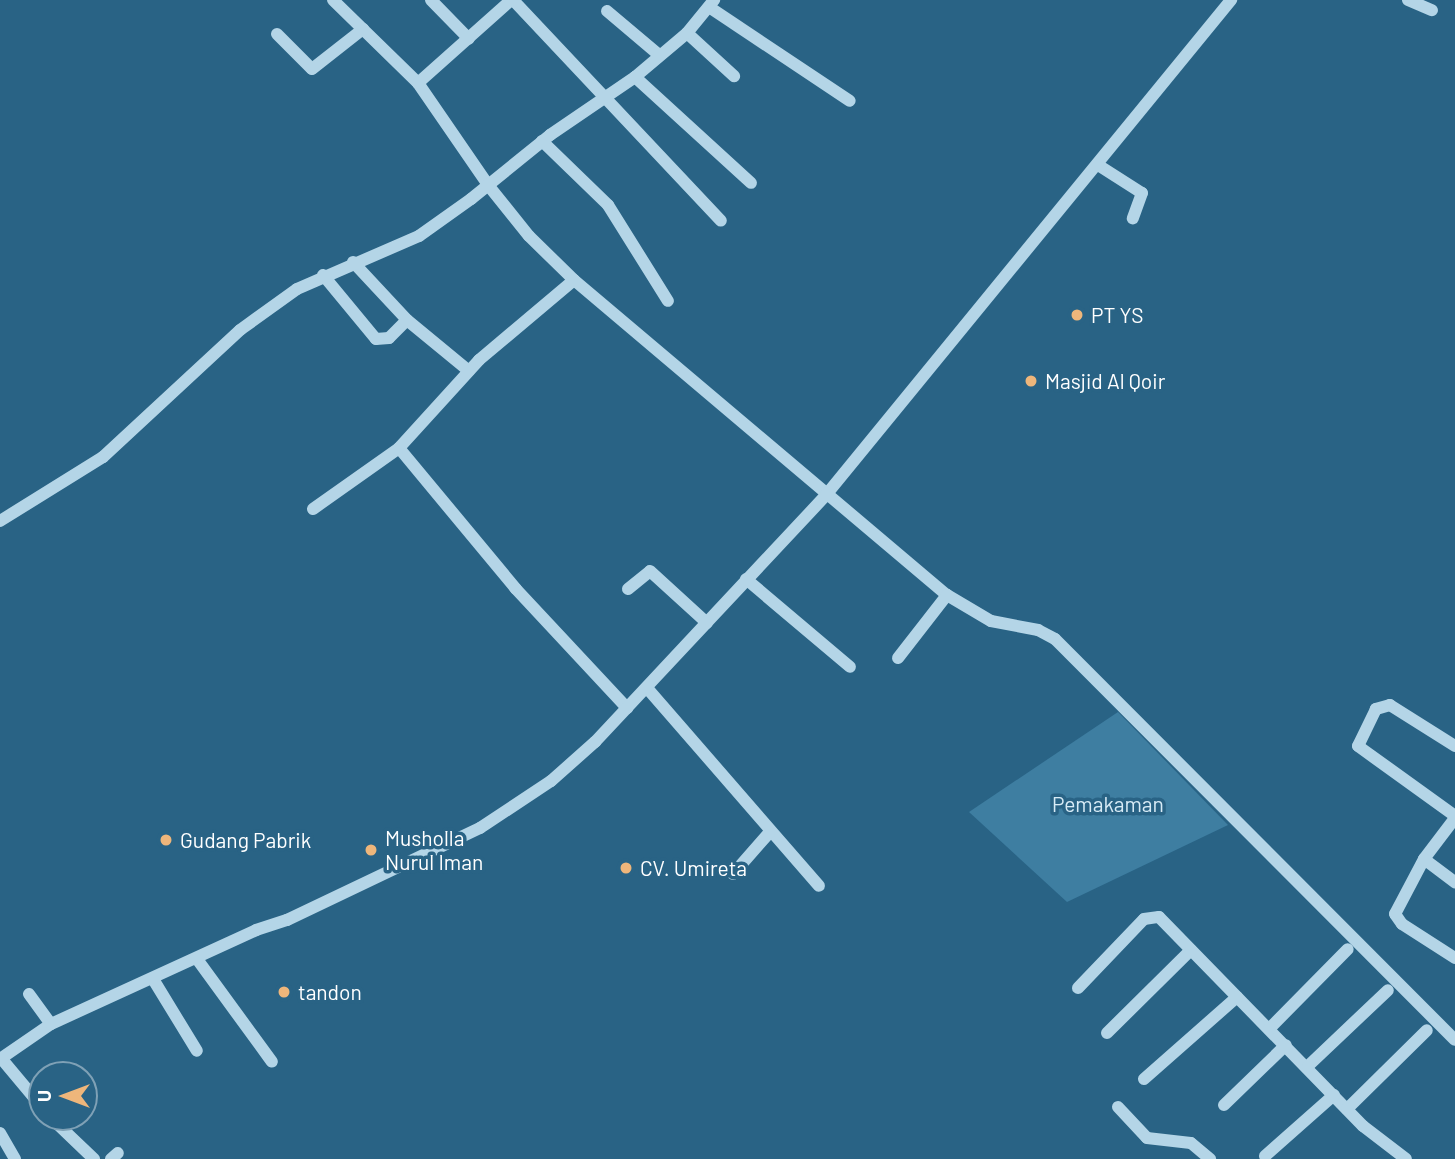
<!DOCTYPE html>
<html>
<head>
<meta charset="utf-8">
<style>
  body { margin:0 }
  #map { position:relative; width:1455px; height:1159px; overflow:hidden; background:#296385; font-family:Barlow,sans-serif }
  div>[style] { position:absolute }
  .green>* { inset:0; background:#3e7ea1 }
  .minor>* { height:12px; margin:-6px; padding:0 6px; transform-origin:6px; border-radius:6px; background:#b4d5e7 }
  .dots>* { width:19px; height:19px; translate:-50% -50%; box-sizing:border-box; border:4px solid #296385; border-radius:50% }
  span { translate:-50% -50%; white-space:nowrap; text-align:center; line-height:1.15; -webkit-text-stroke:7px #296385; paint-order:stroke }
  .poi-label { font-size:21px; color:#fff }
  .left { translate:0 -50%; text-align:left }
  .park-label { font-size:21px; color:#d7ebf6 }
  .north { position:absolute; left:28px; top:1061px; width:70px; height:70px; box-sizing:border-box; background:#296385; border:2px solid #7fa1b6; border-radius:50%; rotate:270deg; font-size:19px; font-weight:700; line-height:28px; text-align:center; color:#fff }
  .north::after { content:''; display:block; margin:auto; width:24px; height:32px; background:#eeb67b; clip-path:polygon(50% 0,100% 100%,50% 72%,0 100%) }
</style>
</head>
<body>
<div id="map">
  <div class="green">
    <i style="clip-path:polygon(1118px 712px,1228px 825px,1067px 902px,969px 812px)"></i>
  </div>
  <div class="minor">
    <i style="left:333px;top:0;width:119px;rotate:44.3deg"></i>
    <i style="left:418px;top:83px;width:124px;rotate:55.5deg"></i>
    <i style="left:488px;top:185px;width:65px;rotate:51.2deg"></i>
    <i style="left:529px;top:236px;width:63px;rotate:44.4deg"></i>
    <i style="left:574px;top:280px;width:488px;rotate:40.2deg"></i>
    <i style="left:947px;top:595px;width:51px;rotate:30.6deg"></i>
    <i style="left:991px;top:621px;width:48px;rotate:10.8deg"></i>
    <i style="left:1038px;top:630px;width:19px;rotate:28deg"></i>
    <i style="left:1055px;top:639px;width:566px;rotate:45.07deg"></i>
    <i style="left:431px;top:0;width:54px;rotate:45.7deg"></i>
    <i style="left:513px;top:0;width:303px;rotate:46.7deg"></i>
    <i style="left:1408px;top:0;width:26px;rotate:23deg"></i>
    <i style="left:709px;top:7px;width:169px;rotate:33.7deg"></i>
    <i style="left:607px;top:11px;width:68px;rotate:40.2deg"></i>
    <i style="left:687px;top:33px;width:64px;rotate:42.5deg"></i>
    <i style="left:277px;top:34px;width:49px;rotate:45deg"></i>
    <i style="left:312px;top:69px;width:65px;rotate:-38.1deg"></i>
    <i style="left:635px;top:77px;width:157px;rotate:42.4deg"></i>
    <i style="left:418px;top:83px;width:125px;rotate:-41.7deg"></i>
    <i style="left:542px;top:141px;width:92px;rotate:44.1deg"></i>
    <i style="left:608px;top:205px;width:113px;rotate:58deg"></i>
    <i style="left:1098px;top:165px;width:52px;rotate:32.5deg"></i>
    <i style="left:1142px;top:193px;width:27px;rotate:110deg"></i>
    <i style="left:353px;top:262px;width:79px;rotate:47deg"></i>
    <i style="left:407px;top:320px;width:80px;rotate:39.4deg"></i>
    <i style="left:323px;top:275px;width:83px;rotate:50.4deg"></i>
    <i style="left:376px;top:339px;width:13px;rotate:-4deg"></i>
    <i style="left:389px;top:338px;width:25px;rotate:-45deg"></i>
    <i style="left:399px;top:448px;width:183px;rotate:50.3deg"></i>
    <i style="left:516px;top:589px;width:163px;rotate:47deg"></i>
    <i style="left:313px;top:509px;width:105px;rotate:-35.3deg"></i>
    <i style="left:399px;top:448px;width:119px;rotate:-47.7deg"></i>
    <i style="left:479px;top:360px;width:124px;rotate:-40.1deg"></i>
    <i style="left:0;top:521px;width:121px;rotate:-31.9deg"></i>
    <i style="left:103px;top:457px;width:187px;rotate:-42.8deg"></i>
    <i style="left:240px;top:330px;width:70px;rotate:-35.7deg"></i>
    <i style="left:297px;top:289px;width:133px;rotate:-23.5deg"></i>
    <i style="left:419px;top:236px;width:64px;rotate:-35.4deg"></i>
    <i style="left:471px;top:199px;width:102px;rotate:-39deg"></i>
    <i style="left:550px;top:135px;width:103px;rotate:-34.3deg"></i>
    <i style="left:635px;top:77px;width:68px;rotate:-40.2deg"></i>
    <i style="left:687px;top:33px;width:43px;rotate:-50.7deg"></i>
    <i style="left:746px;top:579px;width:136px;rotate:40.2deg"></i>
    <i style="left:628px;top:589px;width:28px;rotate:-39deg"></i>
    <i style="left:650px;top:571px;width:77px;rotate:42.4deg"></i>
    <i style="left:898px;top:658px;width:80px;rotate:-52.1deg"></i>
    <i style="left:647px;top:688px;width:262px;rotate:49deg"></i>
    <i style="left:1455px;top:746px;width:77px;rotate:-147.8deg"></i>
    <i style="left:1390px;top:705px;width:15px;rotate:164deg"></i>
    <i style="left:1376px;top:709px;width:41px;rotate:115.9deg"></i>
    <i style="left:1358px;top:746px;width:120px;rotate:35.8deg"></i>
    <i style="left:1455px;top:818px;width:51px;rotate:127.1deg"></i>
    <i style="left:1424px;top:859px;width:62px;rotate:117.8deg"></i>
    <i style="left:1395px;top:914px;width:12px;rotate:55deg"></i>
    <i style="left:1402px;top:924px;width:63px;rotate:32.7deg"></i>
    <i style="left:1424px;top:859px;width:39px;rotate:37deg"></i>
    <i style="left:733px;top:874px;width:55px;rotate:-48.7deg"></i>
    <i style="left:197px;top:959px;width:127px;rotate:53.9deg"></i>
    <i style="left:153px;top:979px;width:84px;rotate:58.6deg"></i>
    <i style="left:1078px;top:988px;width:95px;rotate:-46.3deg"></i>
    <i style="left:1144px;top:919px;width:15px;rotate:-8deg"></i>
    <i style="left:1159px;top:917px;width:292px;rotate:45.7deg"></i>
    <i style="left:1363px;top:1126px;width:54px;rotate:37.5deg"></i>
    <i style="left:29px;top:994px;width:37px;rotate:54deg"></i>
    <i style="left:1269px;top:1029px;width:112px;rotate:-45.4deg"></i>
    <i style="left:1107px;top:1033px;width:118px;rotate:-44.7deg"></i>
    <i style="left:1px;top:1058px;width:64px;rotate:50.1deg"></i>
    <i style="left:0;top:1059px;width:62px;rotate:-34.5deg"></i>
    <i style="left:51px;top:1024px;width:226px;rotate:-24.6deg"></i>
    <i style="left:256px;top:930px;width:33px;rotate:-18deg"></i>
    <i style="left:287px;top:920px;width:214px;rotate:-25.5deg"></i>
    <i style="left:480px;top:828px;width:85px;rotate:-33.5deg"></i>
    <i style="left:551px;top:781px;width:59px;rotate:-41.6deg"></i>
    <i style="left:595px;top:742px;width:338px;rotate:-46.9deg"></i>
    <i style="left:826px;top:495px;width:640px;rotate:-50.71deg"></i>
    <i style="left:1308px;top:1066px;width:110px;rotate:-43.5deg"></i>
    <i style="left:1144px;top:1079px;width:124px;rotate:-41.4deg"></i>
    <i style="left:1224px;top:1105px;width:86px;rotate:-44.1deg"></i>
    <i style="left:1118px;top:1107px;width:42px;rotate:46.9deg"></i>
    <i style="left:1147px;top:1138px;width:44px;rotate:6.5deg"></i>
    <i style="left:1191px;top:1143px;width:25px;rotate:40deg"></i>
    <i style="left:1347px;top:1109px;width:112px;rotate:-44.6deg"></i>
    <i style="left:50px;top:1117px;width:61px;rotate:43.7deg"></i>
    <i style="left:0;top:1133px;width:30px;rotate:60deg"></i>
    <i style="left:1265px;top:1156px;width:92px;rotate:-41.5deg"></i>
    <i style="left:111px;top:1159px;width:9px;rotate:-41deg"></i>
  </div>
  <div class="dots">
    <i style="left:1077px;top:315px;background:#eeb67b"></i>
    <i style="left:1031px;top:381px;background:#eeb67b"></i>
    <i style="left:166px;top:840px;background:#eeb67b"></i>
    <i style="left:371px;top:850px;background:#eeb67b"></i>
    <i style="left:626px;top:868px;background:#eeb67b"></i>
    <i style="left:284px;top:992px;background:#eeb67b"></i>
  </div>
  <div class="poi-label">
    <span class="left" style="left:1091px;top:315px">PT YS</span>
    <span class="left" style="left:1045px;top:381px">Masjid Al Qoir</span>
    <span class="left" style="left:385px;top:850px">Musholla<br>Nurul Iman</span>
    <span class="left" style="left:180px;top:840px">Gudang Pabrik</span>
    <span class="left" style="left:640px;top:868px">CV. Umireta</span>
    <span class="left" style="left:298px;top:992px">tandon</span>
  </div>
  <div class="park-label">
    <span style="left:1108px;top:804px">Pemakaman</span>
  </div>
  <div class="north">U</div>
</div>
</body>
</html>
